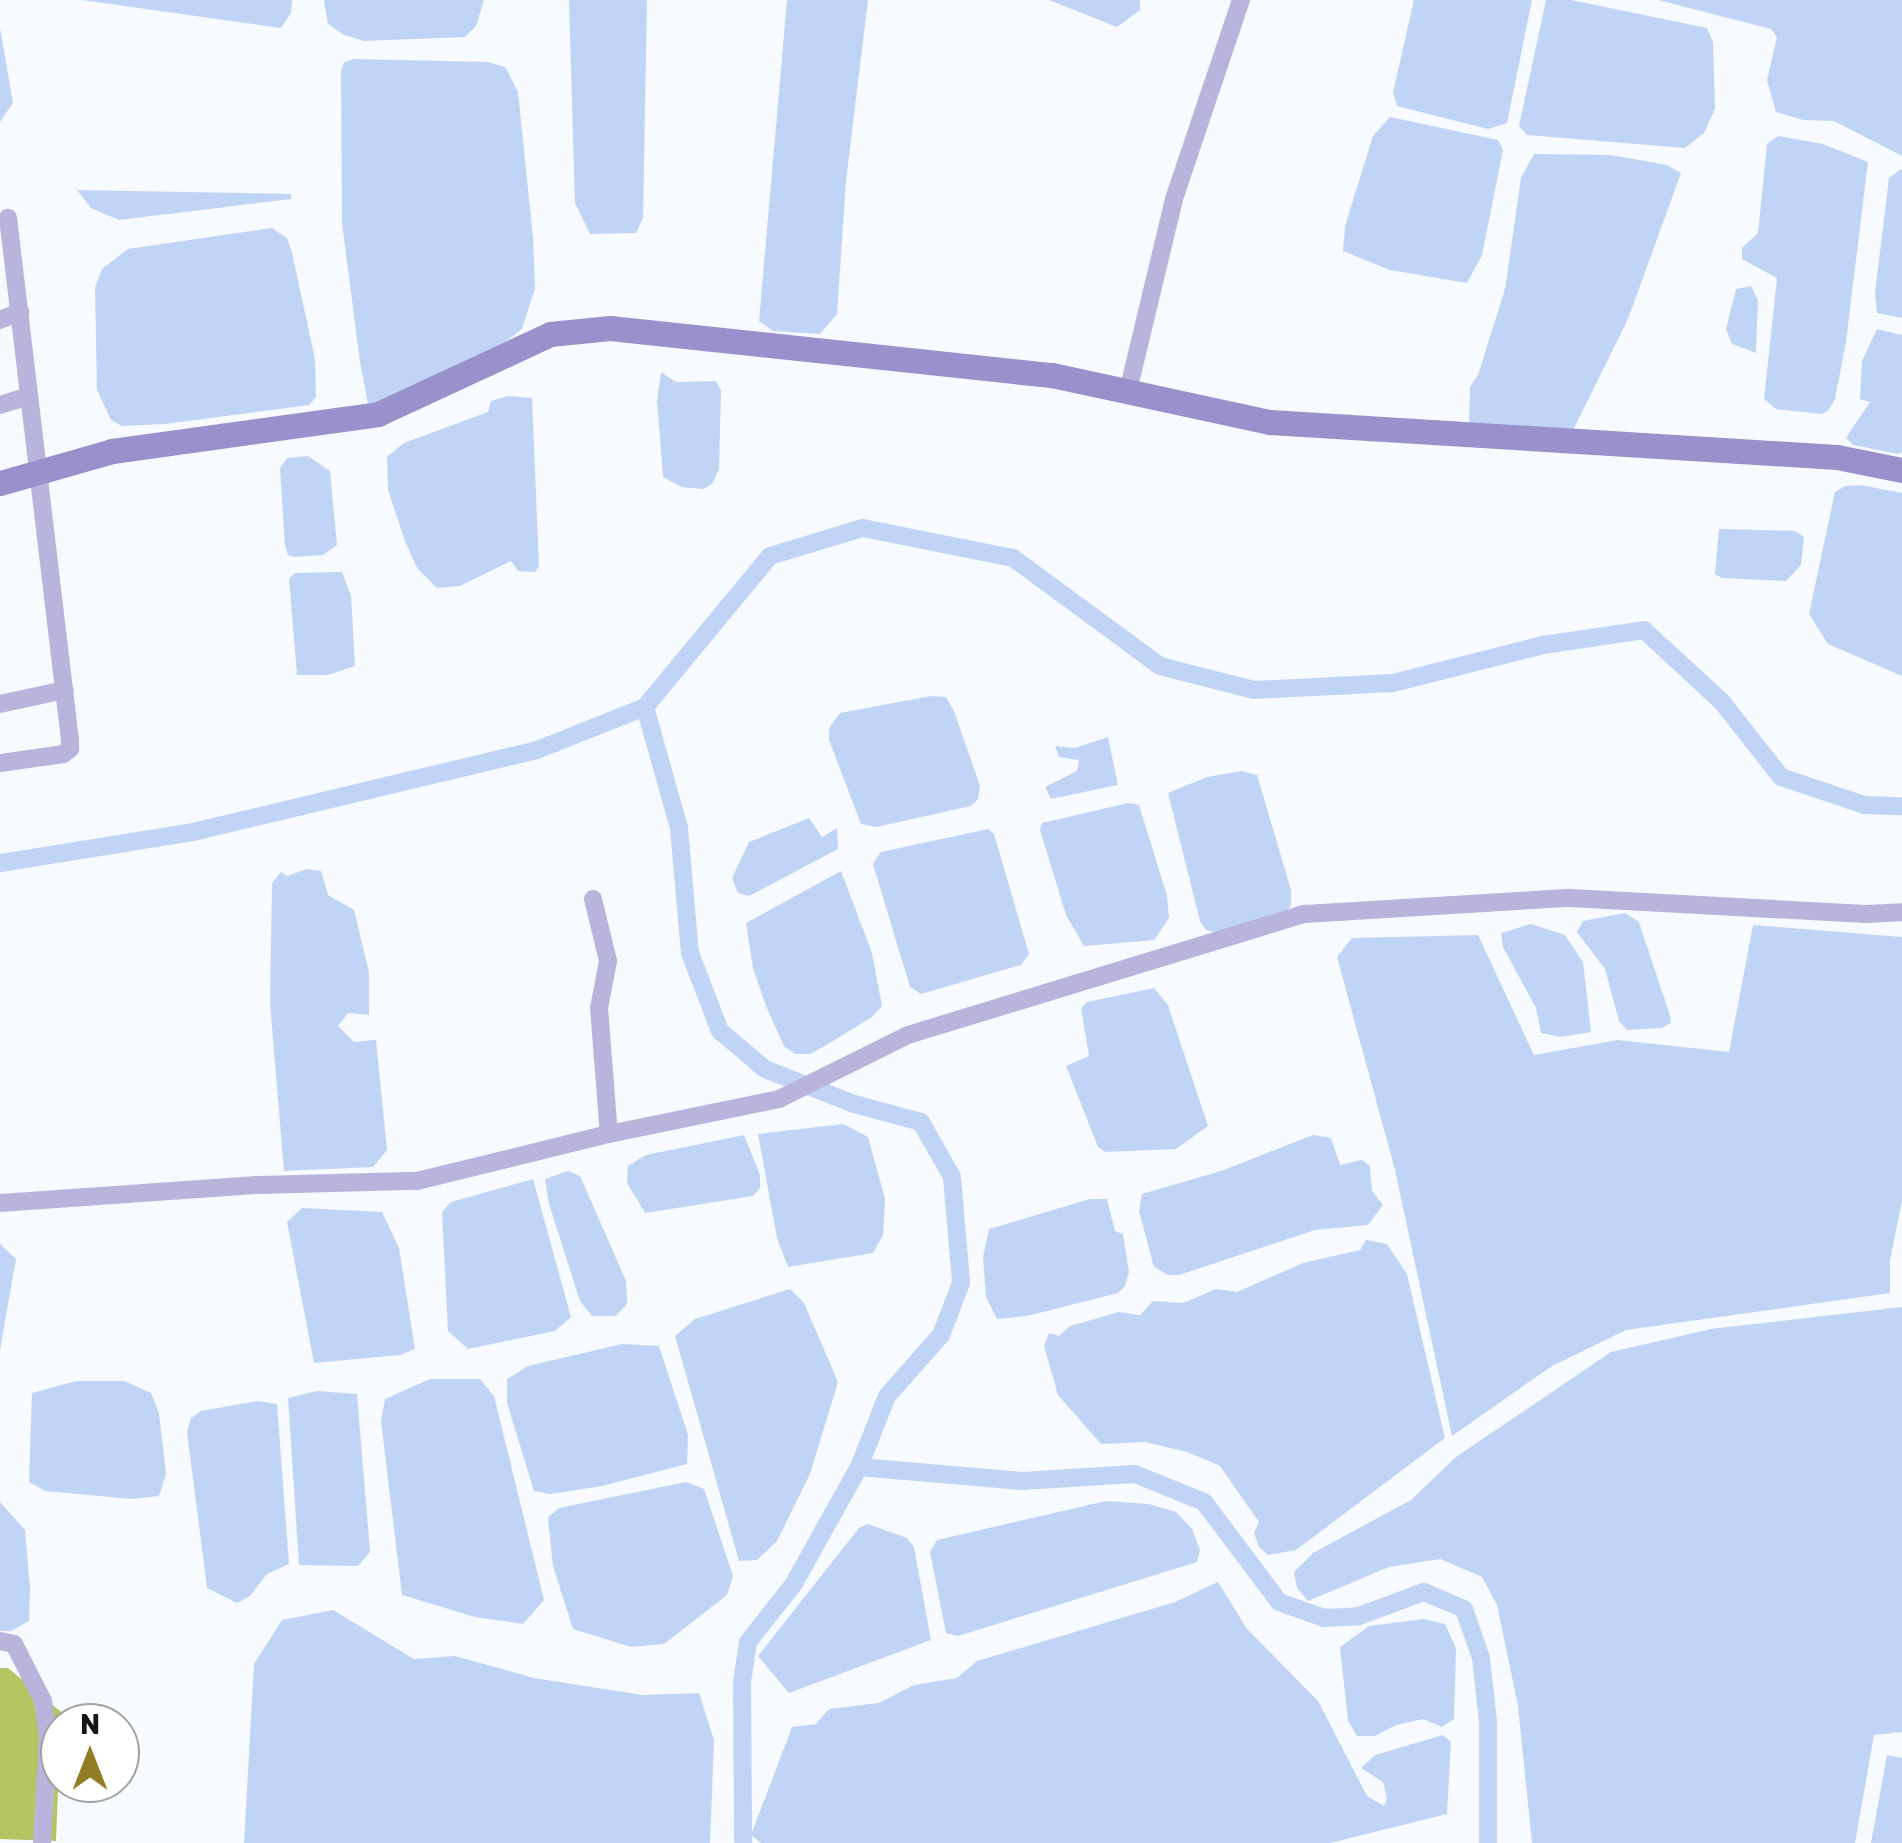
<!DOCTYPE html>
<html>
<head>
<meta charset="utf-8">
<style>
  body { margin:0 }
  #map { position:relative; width:1902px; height:1843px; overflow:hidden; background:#f7fafe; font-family:Rubik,sans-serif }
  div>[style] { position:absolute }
  .forest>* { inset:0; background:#b5c562 }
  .water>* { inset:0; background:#c0d5f5 }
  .canal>* { height:18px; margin:-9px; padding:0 9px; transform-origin:9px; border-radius:9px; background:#c0d5f5 }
  .street>* { height:18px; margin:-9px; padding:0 9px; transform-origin:9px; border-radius:9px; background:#b9b4dc }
  .secondary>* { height:25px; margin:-12.5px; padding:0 12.5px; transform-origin:12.5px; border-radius:12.5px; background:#9a91cc }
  span { translate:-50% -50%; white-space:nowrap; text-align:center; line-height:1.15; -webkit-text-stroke:8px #fff; paint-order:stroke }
  .north { position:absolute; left:40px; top:1703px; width:100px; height:100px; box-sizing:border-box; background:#fff; border:2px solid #a1a1a2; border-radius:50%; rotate:0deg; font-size:28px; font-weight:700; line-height:40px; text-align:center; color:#151517 }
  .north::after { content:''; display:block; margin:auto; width:35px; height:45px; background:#927d24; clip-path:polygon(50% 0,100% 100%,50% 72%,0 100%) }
</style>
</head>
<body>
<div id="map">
  <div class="forest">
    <i style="clip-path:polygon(0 1668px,8px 1668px,61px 1712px,56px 1841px,0 1839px)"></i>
  </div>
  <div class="water">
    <i style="clip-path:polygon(82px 0,292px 0,291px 13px,281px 28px)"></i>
    <i style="clip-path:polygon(324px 0,484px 0,476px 26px,465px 37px,364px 41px,344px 35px,328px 24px)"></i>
    <i style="clip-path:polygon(569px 0,647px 0,643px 218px,636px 233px,590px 234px,575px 203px)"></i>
    <i style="clip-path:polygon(787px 0,868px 0,846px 181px,837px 314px,820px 334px,773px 331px,759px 321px)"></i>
    <i style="clip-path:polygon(1049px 0,1140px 0,1140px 10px,1117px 27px)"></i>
    <i style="clip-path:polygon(1414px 0,1532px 0,1507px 123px,1488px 129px,1397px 106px,1393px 92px)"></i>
    <i style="clip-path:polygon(1546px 0,1571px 0,1707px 28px,1713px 42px,1715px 109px,1704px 133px,1685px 148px,1527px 135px,1519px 126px)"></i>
    <i style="clip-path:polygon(1658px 0,1902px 0,1902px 156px,1834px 121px,1803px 120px,1776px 112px,1767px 80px,1777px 37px,1771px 29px)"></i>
    <i style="clip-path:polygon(0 28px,13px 103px,0 122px)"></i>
    <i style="clip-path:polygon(354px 59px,488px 62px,505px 67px,518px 92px,533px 237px,535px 288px,522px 329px,505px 342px,373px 405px,368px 404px,360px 362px,342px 223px,341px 71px,344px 62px)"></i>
    <i style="clip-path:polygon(1390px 117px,1498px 140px,1503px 150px,1482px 255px,1467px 283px,1390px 270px,1343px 251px,1345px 226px,1373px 136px)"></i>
    <i style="clip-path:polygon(1778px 136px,1823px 144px,1868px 162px,1846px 342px,1835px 399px,1828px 411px,1821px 414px,1776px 409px,1764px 399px,1777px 278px,1742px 259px,1742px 248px,1758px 233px,1767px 144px)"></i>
    <i style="clip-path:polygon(1534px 154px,1611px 155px,1667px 165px,1681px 173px,1628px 319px,1573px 430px,1469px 427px,1470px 387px,1478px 375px,1505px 289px,1521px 178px)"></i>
    <i style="clip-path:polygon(1901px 169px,1902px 170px,1902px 318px,1877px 313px,1875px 293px,1889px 178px)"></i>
    <i style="clip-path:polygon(77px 190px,291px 194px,291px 199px,119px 220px,91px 208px)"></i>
    <i style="clip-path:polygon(272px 228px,287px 238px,292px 253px,315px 359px,316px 397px,309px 405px,165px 424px,122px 426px,111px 420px,97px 390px,95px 287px,102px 269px,128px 249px)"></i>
    <i style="clip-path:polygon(1751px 286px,1758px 300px,1756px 353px,1732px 344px,1726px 329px,1736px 289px)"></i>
    <i style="clip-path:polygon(1877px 329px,1902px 335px,1902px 452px,1898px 454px,1853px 445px,1846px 438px,1870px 402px,1860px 399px,1862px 361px)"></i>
    <i style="clip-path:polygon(661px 372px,676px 382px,716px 381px,721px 391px,719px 469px,712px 484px,703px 489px,681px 487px,663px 477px,657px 401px)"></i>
    <i style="clip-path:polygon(508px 396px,532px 398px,539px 566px,535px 572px,518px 571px,511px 561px,460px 586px,437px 588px,417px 568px,405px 541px,388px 490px,387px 457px,404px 443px,488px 412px,491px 401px)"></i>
    <i style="clip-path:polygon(308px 456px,330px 471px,337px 545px,323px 555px,294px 557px,288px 555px,285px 546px,280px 468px,287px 458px)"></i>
    <i style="clip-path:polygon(1861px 485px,1902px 493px,1902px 676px,1828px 644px,1809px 614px,1835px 492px,1845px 486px)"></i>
    <i style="clip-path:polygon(1719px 529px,1795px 531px,1804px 537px,1801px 565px,1786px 581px,1722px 578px,1715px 574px)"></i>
    <i style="clip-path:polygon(342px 572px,351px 596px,355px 666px,328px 675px,297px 675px,289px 579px,295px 573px)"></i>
    <i style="clip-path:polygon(931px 696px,946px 697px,954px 711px,980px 786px,978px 799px,971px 806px,876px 827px,861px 824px,829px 740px,829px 728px,840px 713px)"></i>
    <i style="clip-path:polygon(1108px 737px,1118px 785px,1051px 799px,1045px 787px,1077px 771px,1079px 760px,1059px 757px,1055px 746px,1075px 748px)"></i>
    <i style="clip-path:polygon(1241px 771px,1257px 775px,1291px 890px,1291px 905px,1286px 914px,1218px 933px,1206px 930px,1200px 921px,1168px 793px,1207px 777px)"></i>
    <i style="clip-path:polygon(1128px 803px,1139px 805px,1167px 896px,1169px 918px,1154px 940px,1084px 946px,1066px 915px,1040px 830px,1042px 823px)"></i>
    <i style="clip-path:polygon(809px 818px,822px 837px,837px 828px,838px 849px,749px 896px,738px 893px,732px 878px,749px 842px)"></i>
    <i style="clip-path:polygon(988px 829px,994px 834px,1029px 954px,1021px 965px,921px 994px,910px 987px,873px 864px,881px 852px)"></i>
    <i style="clip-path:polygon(307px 869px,321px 871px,328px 895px,354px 910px,369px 972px,369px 1015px,348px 1013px,338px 1026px,354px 1042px,376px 1040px,387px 1150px,373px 1167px,284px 1171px,270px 1003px,272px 883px,281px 872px,287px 876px)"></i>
    <i style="clip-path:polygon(841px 871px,872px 953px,882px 1006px,872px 1017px,825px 1046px,810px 1054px,795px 1054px,784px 1046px,766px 1006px,753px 968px,746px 923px)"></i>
    <i style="clip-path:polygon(1625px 913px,1639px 922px,1670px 1015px,1671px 1023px,1661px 1028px,1627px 1030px,1619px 1021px,1605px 969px,1577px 932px,1583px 921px)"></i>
    <i style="clip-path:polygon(1531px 924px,1565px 935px,1583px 962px,1591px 1032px,1560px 1037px,1541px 1033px,1536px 1008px,1503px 947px,1501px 933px)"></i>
    <i style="clip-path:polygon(1753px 925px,1902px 937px,1902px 1201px,1890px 1260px,1890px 1293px,1626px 1330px,1552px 1366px,1452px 1436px,1395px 1170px,1337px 957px,1352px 938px,1478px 935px,1534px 1055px,1618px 1040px,1729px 1052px)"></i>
    <i style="clip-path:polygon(1154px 988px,1168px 1005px,1208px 1126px,1176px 1149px,1105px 1152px,1098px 1147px,1066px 1066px,1089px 1056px,1081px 1008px,1087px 1002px)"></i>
    <i style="clip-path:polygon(843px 1124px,868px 1137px,885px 1199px,883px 1235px,873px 1253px,788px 1267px,777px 1238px,758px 1134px)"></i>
    <i style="clip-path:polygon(744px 1135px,760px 1175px,760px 1188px,753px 1196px,645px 1213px,627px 1183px,628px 1166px,646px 1155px)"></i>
    <i style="clip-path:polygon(1313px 1135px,1331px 1138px,1340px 1165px,1362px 1160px,1370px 1166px,1372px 1191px,1383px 1205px,1368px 1225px,1315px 1230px,1179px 1275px,1168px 1275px,1154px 1267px,1139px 1211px,1142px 1194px,1221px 1171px)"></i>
    <i style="clip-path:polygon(568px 1171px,580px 1176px,626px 1281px,627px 1304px,616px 1316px,592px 1316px,580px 1301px,549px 1204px,545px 1179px)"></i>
    <i style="clip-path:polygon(533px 1179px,571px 1317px,555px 1331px,468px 1349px,448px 1331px,442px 1212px,451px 1202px)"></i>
    <i style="clip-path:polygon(1090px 1199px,1107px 1199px,1115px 1231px,1123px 1234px,1129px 1272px,1125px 1286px,1118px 1293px,1027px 1316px,997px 1319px,986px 1297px,983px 1257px,989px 1229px)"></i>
    <i style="clip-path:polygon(302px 1208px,382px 1212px,399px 1248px,415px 1349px,400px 1355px,314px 1363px,287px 1222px)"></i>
    <i style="clip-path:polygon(1366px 1240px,1387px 1244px,1407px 1274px,1445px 1438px,1296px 1550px,1268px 1555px,1259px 1547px,1254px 1533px,1259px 1522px,1220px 1466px,1187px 1452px,1145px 1442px,1101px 1444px,1058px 1395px,1044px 1346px,1049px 1333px,1059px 1336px,1070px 1326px,1119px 1312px,1140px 1315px,1153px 1301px,1183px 1303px,1216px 1289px,1237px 1292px,1303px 1263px,1360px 1250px)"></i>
    <i style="clip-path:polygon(0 1244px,16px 1259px,0 1350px)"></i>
    <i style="clip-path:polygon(790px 1289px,804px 1303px,838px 1382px,810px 1474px,777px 1541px,757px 1560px,739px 1561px,675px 1336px,695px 1319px)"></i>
    <i style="clip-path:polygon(1902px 1307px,1902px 1732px,1874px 1735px,1855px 1843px,1532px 1843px,1518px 1706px,1497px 1605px,1482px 1577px,1440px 1559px,1389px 1567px,1308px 1601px,1297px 1588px,1294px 1572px,1313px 1553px,1411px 1500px,1456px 1457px,1611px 1352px,1711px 1329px)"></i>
    <i style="clip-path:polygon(622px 1344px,659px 1346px,688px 1435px,687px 1464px,602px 1486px,550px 1494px,534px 1491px,507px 1403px,507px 1379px,528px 1366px)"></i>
    <i style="clip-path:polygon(430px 1379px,480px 1379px,494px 1396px,544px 1600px,523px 1624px,475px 1617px,402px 1595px,381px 1421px,385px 1399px)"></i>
    <i style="clip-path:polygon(76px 1381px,124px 1381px,151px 1393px,159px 1413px,166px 1474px,159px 1496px,132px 1499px,45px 1491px,29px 1482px,32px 1393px)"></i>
    <i style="clip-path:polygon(317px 1391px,357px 1394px,370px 1552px,358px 1566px,299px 1565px,288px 1398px)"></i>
    <i style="clip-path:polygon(258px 1401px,277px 1404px,289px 1564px,267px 1574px,250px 1596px,237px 1603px,207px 1588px,187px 1432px,191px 1418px,201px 1411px)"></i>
    <i style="clip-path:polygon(686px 1482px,704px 1489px,733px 1576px,727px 1595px,664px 1644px,631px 1647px,573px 1629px,553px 1566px,548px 1517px,559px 1508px)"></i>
    <i style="clip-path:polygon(1106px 1501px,1149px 1504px,1176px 1512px,1192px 1529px,1200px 1550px,1197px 1562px,958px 1636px,946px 1633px,930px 1552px,937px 1540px)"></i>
    <i style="clip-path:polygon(0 1502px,25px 1530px,30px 1589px,29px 1621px,11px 1631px,0 1631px)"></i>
    <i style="clip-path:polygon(868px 1524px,907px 1538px,914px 1547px,931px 1640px,789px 1693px,758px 1656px,859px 1528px)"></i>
    <i style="clip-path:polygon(1218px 1582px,1247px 1629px,1318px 1701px,1367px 1796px,1384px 1806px,1387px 1799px,1383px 1782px,1361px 1768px,1375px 1755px,1443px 1735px,1451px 1742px,1447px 1814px,1330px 1843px,761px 1843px,751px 1835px,792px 1727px,816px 1724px,829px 1709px,879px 1703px,914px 1685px,957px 1678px,977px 1661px,1175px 1602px)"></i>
    <i style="clip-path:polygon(333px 1610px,414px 1659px,455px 1656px,534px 1678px,643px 1695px,699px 1693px,714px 1740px,710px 1843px,244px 1843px,254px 1664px,282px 1620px)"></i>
    <i style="clip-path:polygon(1424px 1619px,1445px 1624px,1456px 1648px,1454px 1719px,1442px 1727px,1423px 1719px,1396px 1725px,1375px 1736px,1357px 1736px,1348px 1721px,1340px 1647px,1369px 1626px)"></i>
    <i style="clip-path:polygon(1887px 1755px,1902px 1758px,1902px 1843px,1871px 1843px)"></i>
  </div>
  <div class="canal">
    <i style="left:645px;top:707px;width:126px;rotate:74.3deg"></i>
    <i style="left:679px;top:828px;width:125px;rotate:85deg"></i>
    <i style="left:690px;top:953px;width:84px;rotate:69deg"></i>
    <i style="left:720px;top:1031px;width:59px;rotate:40.2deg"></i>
    <i style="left:765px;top:1069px;width:96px;rotate:21.5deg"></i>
    <i style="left:854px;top:1104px;width:69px;rotate:15deg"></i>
    <i style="left:921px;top:1122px;width:63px;rotate:60.6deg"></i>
    <i style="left:952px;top:1177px;width:106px;rotate:85.1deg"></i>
    <i style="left:961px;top:1283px;width:56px;rotate:111deg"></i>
    <i style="left:941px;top:1335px;width:81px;rotate:131.5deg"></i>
    <i style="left:887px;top:1396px;width:76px;rotate:111.5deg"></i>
    <i style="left:859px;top:1467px;width:135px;rotate:119.2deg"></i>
    <i style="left:793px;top:1585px;width:73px;rotate:128.3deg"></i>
    <i style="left:748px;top:1642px;width:40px;rotate:98.5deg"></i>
    <i style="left:742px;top:1682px;width:161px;rotate:89.6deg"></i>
    <i style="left:0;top:863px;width:195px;rotate:-9.1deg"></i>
    <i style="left:193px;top:832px;width:354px;rotate:-13.4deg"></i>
    <i style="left:537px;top:750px;width:116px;rotate:-21.7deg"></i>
    <i style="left:645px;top:707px;width:196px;rotate:-50.4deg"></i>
    <i style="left:770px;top:556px;width:97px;rotate:-16.8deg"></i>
    <i style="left:863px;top:528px;width:153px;rotate:11.3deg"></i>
    <i style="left:1013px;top:558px;width:182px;rotate:36.3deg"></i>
    <i style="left:1160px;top:666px;width:97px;rotate:14.3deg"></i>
    <i style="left:1254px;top:690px;width:139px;rotate:-2.9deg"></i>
    <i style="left:1393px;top:683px;width:155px;rotate:-14.2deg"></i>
    <i style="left:1543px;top:645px;width:102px;rotate:-8.4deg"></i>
    <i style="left:1644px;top:630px;width:106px;rotate:42.7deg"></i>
    <i style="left:1722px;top:702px;width:95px;rotate:51.8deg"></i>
    <i style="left:1781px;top:777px;width:88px;rotate:18.6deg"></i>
    <i style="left:1864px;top:805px;width:38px;rotate:2deg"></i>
    <i style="left:859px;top:1467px;width:164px;rotate:4.9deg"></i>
    <i style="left:1022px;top:1481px;width:113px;rotate:-3.5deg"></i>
    <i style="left:1135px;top:1474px;width:74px;rotate:22.1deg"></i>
    <i style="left:1204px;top:1502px;width:125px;rotate:53.1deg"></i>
    <i style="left:1279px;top:1602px;width:48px;rotate:19.6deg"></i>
    <i style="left:1324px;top:1618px;width:35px;rotate:-3deg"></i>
    <i style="left:1359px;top:1616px;width:69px;rotate:-20.3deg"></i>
    <i style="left:1424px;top:1592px;width:43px;rotate:23deg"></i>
    <i style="left:1464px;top:1609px;width:52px;rotate:70.9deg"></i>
    <i style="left:1481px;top:1658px;width:63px;rotate:83.7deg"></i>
    <i style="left:1488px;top:1721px;width:122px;rotate:90deg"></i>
  </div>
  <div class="street">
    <i style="left:0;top:320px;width:22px;rotate:-22deg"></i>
    <i style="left:1128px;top:391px;width:197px;rotate:-76.5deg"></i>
    <i style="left:1174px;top:199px;width:210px;rotate:-71.4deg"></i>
    <i style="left:0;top:405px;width:30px;rotate:-17deg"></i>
    <i style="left:0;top:704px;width:66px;rotate:-12.2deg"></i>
    <i style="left:0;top:763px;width:64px;rotate:-8.1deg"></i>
    <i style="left:63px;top:754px;width:9px;rotate:-36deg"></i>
    <i style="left:70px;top:749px;width:9px;rotate:-90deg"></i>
    <i style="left:70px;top:740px;width:526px;rotate:-96.77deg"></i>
    <i style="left:593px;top:899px;width:64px;rotate:76.4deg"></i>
    <i style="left:608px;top:961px;width:48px;rotate:100.8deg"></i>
    <i style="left:599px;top:1008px;width:126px;rotate:85.5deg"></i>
    <i style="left:0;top:1203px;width:260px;rotate:-4deg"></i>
    <i style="left:259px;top:1185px;width:158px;rotate:-1.5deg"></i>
    <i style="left:417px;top:1181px;width:198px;rotate:-13.8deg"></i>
    <i style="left:609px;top:1134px;width:174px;rotate:-11.6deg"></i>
    <i style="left:779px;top:1099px;width:144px;rotate:-26.4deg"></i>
    <i style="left:908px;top:1035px;width:415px;rotate:-17deg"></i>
    <i style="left:1305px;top:914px;width:265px;rotate:-3.5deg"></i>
    <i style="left:1570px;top:898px;width:296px;rotate:3.1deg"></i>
    <i style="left:1866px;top:914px;width:36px;rotate:-3deg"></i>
    <i style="left:0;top:1641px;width:14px;rotate:12deg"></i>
    <i style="left:14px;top:1644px;width:64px;rotate:63deg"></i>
    <i style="left:43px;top:1701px;width:35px;rotate:82deg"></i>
    <i style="left:48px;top:1736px;width:107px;rotate:93.2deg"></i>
  </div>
  <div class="secondary">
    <i style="left:0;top:483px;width:116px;rotate:-15.9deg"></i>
    <i style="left:112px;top:451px;width:269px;rotate:-7.9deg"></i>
    <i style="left:378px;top:414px;width:190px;rotate:-24.9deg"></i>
    <i style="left:550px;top:334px;width:60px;rotate:-5.7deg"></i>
    <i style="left:610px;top:328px;width:444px;rotate:6.1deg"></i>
    <i style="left:1052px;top:375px;width:223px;rotate:12.2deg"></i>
    <i style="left:1270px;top:422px;width:568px;rotate:3.53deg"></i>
    <i style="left:1837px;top:457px;width:66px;rotate:11.3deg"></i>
  </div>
  <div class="north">N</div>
</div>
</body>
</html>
